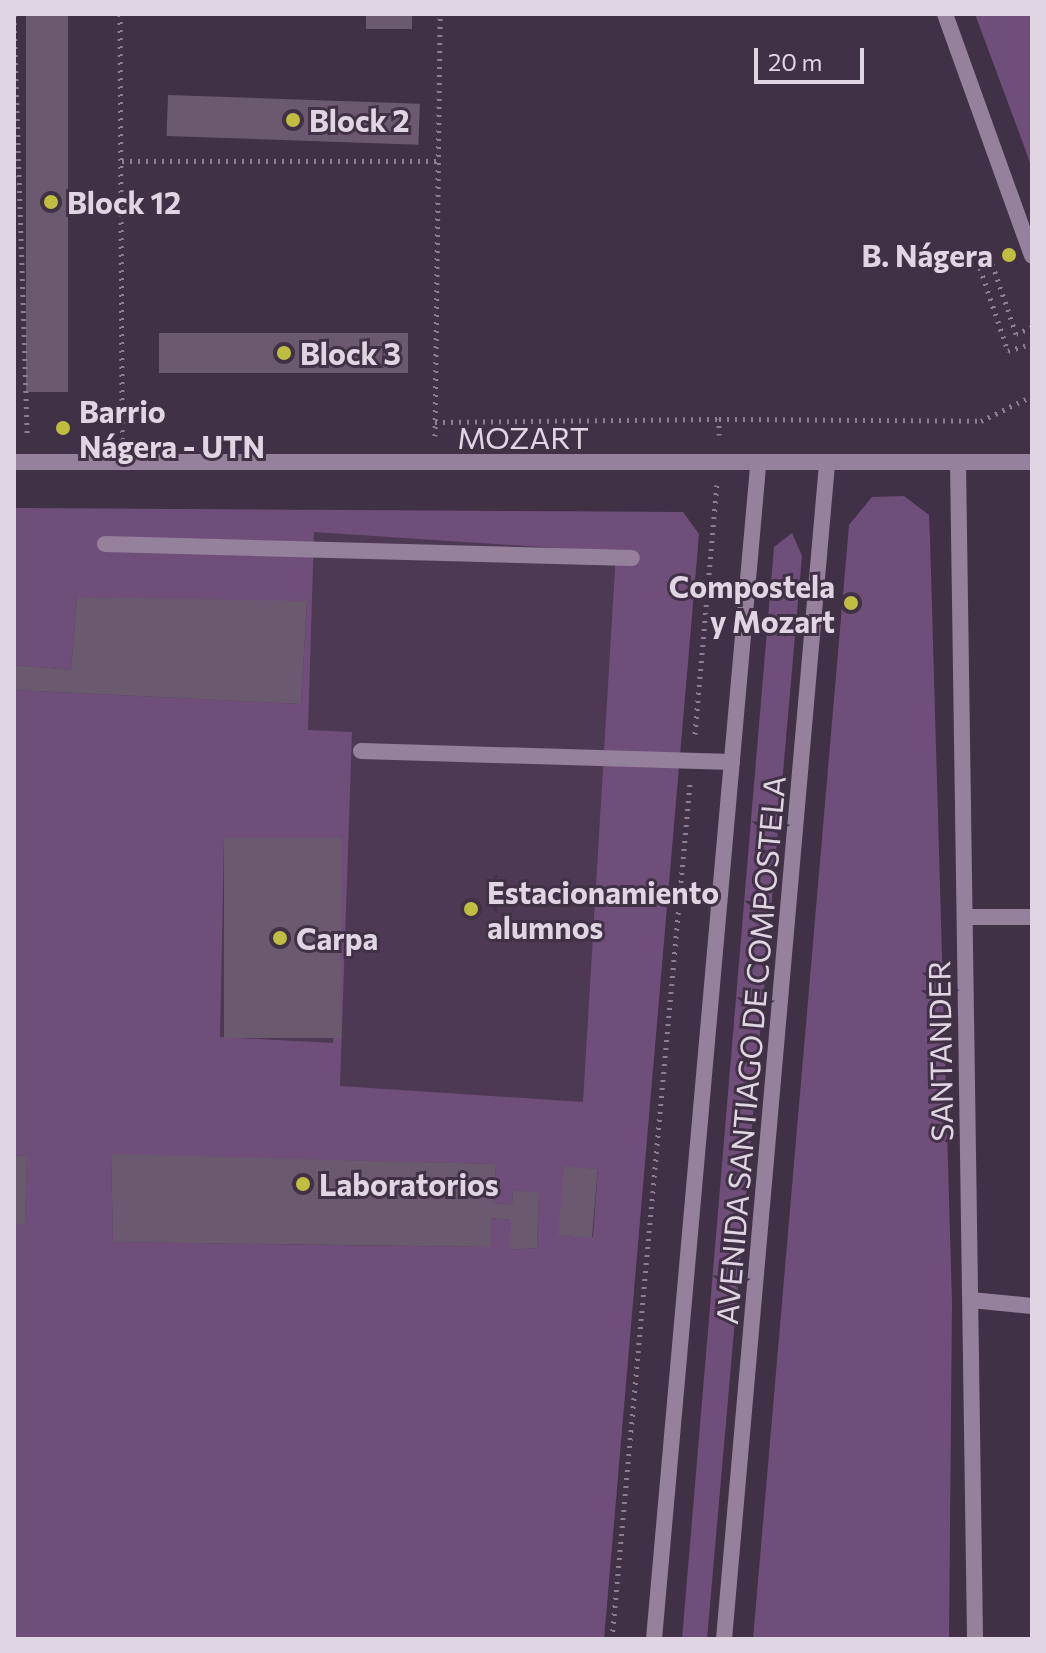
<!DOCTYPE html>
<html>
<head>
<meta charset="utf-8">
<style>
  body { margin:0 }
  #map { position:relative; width:1046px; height:1653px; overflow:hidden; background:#413146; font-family:Commissioner,sans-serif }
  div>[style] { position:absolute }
  .built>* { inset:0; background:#4e3954 }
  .green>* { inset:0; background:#704e7a }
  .building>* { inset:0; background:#6b5970; transform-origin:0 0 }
  .path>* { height:5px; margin-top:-2.5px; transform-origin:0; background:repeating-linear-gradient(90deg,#8c7f90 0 2px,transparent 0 8px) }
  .service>* { height:16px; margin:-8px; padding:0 8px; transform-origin:8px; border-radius:8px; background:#96819d }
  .minor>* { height:16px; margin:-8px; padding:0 8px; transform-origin:8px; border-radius:8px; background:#96819d }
  .tertiary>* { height:16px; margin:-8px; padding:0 8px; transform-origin:8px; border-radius:8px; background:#96819d }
  .dots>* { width:22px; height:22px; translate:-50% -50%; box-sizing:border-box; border:4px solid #413146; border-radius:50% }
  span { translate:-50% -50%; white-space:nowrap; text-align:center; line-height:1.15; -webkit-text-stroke:6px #413146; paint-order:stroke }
  .poi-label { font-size:30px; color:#e0d6e3; font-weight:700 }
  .left { translate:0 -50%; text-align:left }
  .right { translate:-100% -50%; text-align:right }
  .street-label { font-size:30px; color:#e0d6e3 }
  .frame { position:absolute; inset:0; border:16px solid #e0d6e3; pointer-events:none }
  .scale { position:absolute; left:754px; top:48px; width:110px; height:36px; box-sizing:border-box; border:4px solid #e0d6e3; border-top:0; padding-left:10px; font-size:24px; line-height:28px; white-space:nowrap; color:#e0d6e3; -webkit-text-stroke:6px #413146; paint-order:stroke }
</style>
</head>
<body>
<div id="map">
  <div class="built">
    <i style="clip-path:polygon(14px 508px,683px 512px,699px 534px,604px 1639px,14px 1639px)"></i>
  </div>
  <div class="green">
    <i style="clip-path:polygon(975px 14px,1032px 14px,1032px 169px,1024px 146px)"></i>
    <i style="clip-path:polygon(904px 496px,929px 515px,930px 539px,952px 1303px,949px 1639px,753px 1639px,849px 525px,872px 497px)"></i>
    <i style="clip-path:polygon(evenodd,14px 508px,683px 512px,699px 534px,604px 1639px,14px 1639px,14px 1224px,25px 1223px,27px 1156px,14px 1155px,14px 690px,301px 704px,307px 602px,77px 597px,71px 670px,14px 665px,14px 508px,314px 532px,616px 552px,583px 1102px,340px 1086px,352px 732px,308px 730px,314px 532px,14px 508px,224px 838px,341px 839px,333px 1043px,220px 1037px,224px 838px,14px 508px,111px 1155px,496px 1164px,493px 1203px,512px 1205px,513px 1190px,539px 1194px,537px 1248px,511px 1250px,511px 1220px,492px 1218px,489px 1247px,113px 1242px,111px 1155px,14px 508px,564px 1167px,598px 1169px,593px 1237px,560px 1235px,564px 1167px)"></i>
    <i style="clip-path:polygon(792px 533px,802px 556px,707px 1639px,682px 1639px,774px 547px)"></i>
  </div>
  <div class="building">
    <i style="left:26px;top:14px;width:42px;height:378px"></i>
    <i style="left:366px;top:14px;width:46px;height:15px"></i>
    <i style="left:168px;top:95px;width:252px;height:41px;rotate:2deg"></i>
    <i style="left:159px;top:333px;width:249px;height:40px"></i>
    <i style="clip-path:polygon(77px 597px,307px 601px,301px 704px,14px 690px,14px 665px,71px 670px)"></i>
    <i style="left:224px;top:838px;width:117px;height:200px"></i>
    <i style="clip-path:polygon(111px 1154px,496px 1164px,493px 1203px,512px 1205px,513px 1190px,539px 1193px,537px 1248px,510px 1250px,511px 1220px,492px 1218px,490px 1247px,113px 1242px)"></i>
    <i style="clip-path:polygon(14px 1155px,27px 1156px,25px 1224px,14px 1224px)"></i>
    <i style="left:564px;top:1166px;width:34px;height:69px;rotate:5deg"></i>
  </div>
  <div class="path">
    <i style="left:120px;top:14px;width:425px;rotate:89.7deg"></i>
    <i style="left:14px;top:15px;width:423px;rotate:88.2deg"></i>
    <i style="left:122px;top:161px;width:316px"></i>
    <i style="left:1032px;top:327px;width:17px;rotate:156deg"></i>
    <i style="left:1016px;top:334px;width:75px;rotate:-108.7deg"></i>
    <i style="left:992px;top:263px;width:13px;rotate:157deg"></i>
    <i style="left:980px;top:268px;width:88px;rotate:71.4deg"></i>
    <i style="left:1008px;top:351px;width:25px;rotate:-18deg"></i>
    <i style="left:435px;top:422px;width:284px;rotate:-0.6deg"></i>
    <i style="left:719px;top:435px;width:16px;rotate:-90deg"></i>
    <i style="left:719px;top:419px;width:262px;rotate:0.4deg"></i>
    <i style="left:981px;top:421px;width:57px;rotate:-26.1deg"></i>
    <i style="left:435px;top:436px;width:422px;rotate:-89.3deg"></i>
    <i style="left:695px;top:734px;width:250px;rotate:-85deg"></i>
    <i style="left:612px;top:1639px;width:859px;rotate:-84.79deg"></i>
  </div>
  <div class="service">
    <i style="left:105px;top:544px;width:527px;rotate:1.52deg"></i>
    <i style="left:361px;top:751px;width:371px;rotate:1.7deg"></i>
  </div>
  <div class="minor">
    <i style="left:958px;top:463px;width:1176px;rotate:89.17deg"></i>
    <i style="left:967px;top:917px;width:65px"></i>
    <i style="left:971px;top:1300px;width:61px;rotate:5.6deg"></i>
  </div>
  <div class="tertiary">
    <i style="left:945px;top:14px;width:257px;rotate:70.2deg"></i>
    <i style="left:14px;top:462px;width:1018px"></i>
    <i style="left:654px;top:1639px;width:1177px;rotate:-84.93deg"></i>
    <i style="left:724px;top:1639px;width:1179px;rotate:-84.99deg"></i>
  </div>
  <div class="dots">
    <i style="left:293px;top:120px;background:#c0be41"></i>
    <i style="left:51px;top:202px;background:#c0be41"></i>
    <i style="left:1009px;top:255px;background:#c0be41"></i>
    <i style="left:284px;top:353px;background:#c0be41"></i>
    <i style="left:63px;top:428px;background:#c0be41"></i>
    <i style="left:851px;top:603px;background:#c0be41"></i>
    <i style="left:471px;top:909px;background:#c0be41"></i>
    <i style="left:280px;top:938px;background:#c0be41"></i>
    <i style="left:303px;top:1184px;background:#c0be41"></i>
  </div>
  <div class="poi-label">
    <span class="left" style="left:309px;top:120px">Block 2</span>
    <span class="left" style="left:67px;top:202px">Block 12</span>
    <span class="right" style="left:993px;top:255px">B. Nágera</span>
    <span class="left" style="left:300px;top:353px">Block 3</span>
    <span class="left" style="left:79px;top:428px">Barrio<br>Nágera - UTN</span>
    <span class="right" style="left:835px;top:603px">Compostela<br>y Mozart</span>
    <span class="left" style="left:487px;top:909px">Estacionamiento<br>alumnos</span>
    <span class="left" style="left:296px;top:938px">Carpa</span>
    <span class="left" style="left:319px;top:1184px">Laboratorios</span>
  </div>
  <div class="street-label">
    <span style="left:523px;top:437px">MOZART</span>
    <span style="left:750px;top:1050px;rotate:-85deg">AVENIDA SANTIAGO DE COMPOSTELA</span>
    <span style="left:940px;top:1051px;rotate:-91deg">SANTANDER</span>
  </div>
  <div class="frame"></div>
  <div class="scale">20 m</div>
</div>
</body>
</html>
